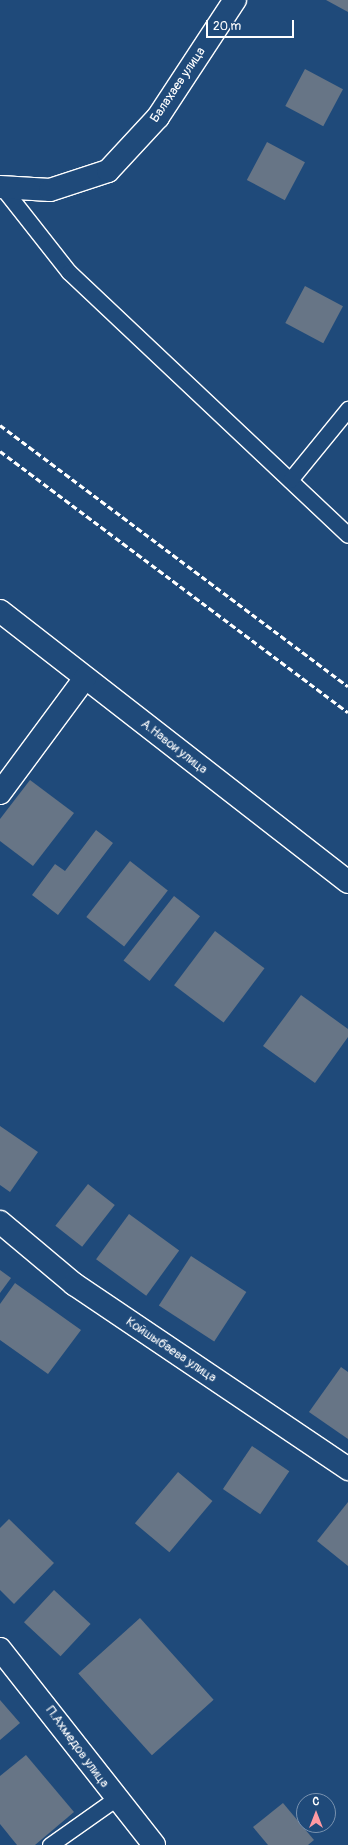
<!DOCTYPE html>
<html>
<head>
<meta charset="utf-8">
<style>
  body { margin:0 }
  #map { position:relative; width:348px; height:1845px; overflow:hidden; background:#1f4a7a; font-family:Pangolin,sans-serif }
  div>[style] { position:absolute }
  .building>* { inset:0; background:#677586; transform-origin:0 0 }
  .roads { filter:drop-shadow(1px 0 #fff) drop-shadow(-1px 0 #fff) drop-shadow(0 1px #fff) drop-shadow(0 -1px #fff) }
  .service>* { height:15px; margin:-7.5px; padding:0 7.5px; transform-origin:7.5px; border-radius:7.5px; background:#1f4a7a }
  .minor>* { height:22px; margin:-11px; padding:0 11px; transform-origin:11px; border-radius:11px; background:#1f4a7a }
  .rail>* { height:3px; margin-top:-1.5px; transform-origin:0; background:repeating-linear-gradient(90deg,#fff 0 6px,transparent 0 9px) }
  span { translate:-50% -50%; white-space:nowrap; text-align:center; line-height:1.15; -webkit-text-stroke:3px #1f4a7a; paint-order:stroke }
  .street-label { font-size:13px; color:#fff }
  .north { position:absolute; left:296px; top:1793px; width:40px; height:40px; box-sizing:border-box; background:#1f4a7a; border:1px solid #7992af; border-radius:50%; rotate:0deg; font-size:11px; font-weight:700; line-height:16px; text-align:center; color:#fff }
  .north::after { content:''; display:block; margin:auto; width:14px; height:18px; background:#ff9aa2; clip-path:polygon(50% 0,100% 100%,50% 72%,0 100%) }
  .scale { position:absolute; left:206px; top:20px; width:88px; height:18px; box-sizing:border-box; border:2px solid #fff; border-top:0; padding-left:5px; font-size:12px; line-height:14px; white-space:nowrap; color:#fff; -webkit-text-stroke:3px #1f4a7a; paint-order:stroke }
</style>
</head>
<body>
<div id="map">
  <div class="building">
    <i style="clip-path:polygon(326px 0,348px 0,348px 12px)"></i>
    <i style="left:305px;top:69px;width:43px;height:42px;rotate:28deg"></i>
    <i style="left:267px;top:142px;width:43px;height:43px;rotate:28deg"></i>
    <i style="left:305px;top:286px;width:43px;height:42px;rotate:28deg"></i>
    <i style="clip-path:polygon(30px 780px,74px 813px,33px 866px,0 841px,0 819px)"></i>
    <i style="clip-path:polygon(96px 830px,113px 843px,58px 915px,32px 895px,55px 864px,65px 871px)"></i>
    <i style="left:130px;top:861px;width:48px;height:71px;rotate:38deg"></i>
    <i style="left:174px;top:896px;width:33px;height:82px;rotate:38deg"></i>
    <i style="left:215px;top:931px;width:62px;height:68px;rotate:37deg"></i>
    <i style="clip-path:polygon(301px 995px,348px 1029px,348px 1037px,315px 1083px,263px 1046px)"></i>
    <i style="clip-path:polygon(0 1126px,38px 1152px,10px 1192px,0 1185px)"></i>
    <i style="left:88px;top:1184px;width:34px;height:53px;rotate:38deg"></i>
    <i style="left:129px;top:1214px;width:62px;height:56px;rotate:36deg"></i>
    <i style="left:191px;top:1256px;width:66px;height:59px;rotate:33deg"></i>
    <i style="clip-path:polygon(0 1270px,11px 1278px,0 1293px)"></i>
    <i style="clip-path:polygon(15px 1283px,81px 1330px,48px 1374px,0 1340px,0 1304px)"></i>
    <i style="clip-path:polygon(341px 1367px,348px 1372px,348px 1439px,309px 1412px)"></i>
    <i style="left:252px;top:1446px;width:45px;height:52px;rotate:34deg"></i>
    <i style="left:178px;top:1472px;width:45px;height:67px;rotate:40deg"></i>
    <i style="clip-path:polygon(348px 1502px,348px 1566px,317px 1541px)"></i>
    <i style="clip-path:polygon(9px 1519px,54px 1563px,14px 1604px,0 1590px,0 1528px)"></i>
    <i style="left:54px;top:1590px;width:50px;height:44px;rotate:43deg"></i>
    <i style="left:140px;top:1618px;width:110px;height:83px;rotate:48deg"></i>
    <i style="clip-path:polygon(0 1700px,20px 1723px,0 1740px)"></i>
    <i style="clip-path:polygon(26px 1755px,74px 1812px,35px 1845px,17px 1845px,0 1824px,0 1776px)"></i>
    <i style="clip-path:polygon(283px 1803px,314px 1840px,308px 1845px,268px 1845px,253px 1827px)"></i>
  </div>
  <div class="roads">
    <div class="service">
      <i style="left:2px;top:187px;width:108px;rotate:51.8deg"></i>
      <i style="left:69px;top:272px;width:383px;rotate:43.3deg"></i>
      <i style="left:290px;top:480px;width:92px;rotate:-50.8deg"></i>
      <i style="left:50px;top:1845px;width:80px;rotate:-35.3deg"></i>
    </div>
    <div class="minor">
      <i style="left:0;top:187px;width:50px;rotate:3.4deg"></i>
      <i style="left:50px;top:190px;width:61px;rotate:-18.1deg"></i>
      <i style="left:108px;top:171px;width:74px;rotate:-47.2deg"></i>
      <i style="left:158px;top:117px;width:140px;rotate:-56.7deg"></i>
      <i style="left:0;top:611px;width:441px;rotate:37.9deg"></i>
      <i style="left:0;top:793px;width:143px;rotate:-53.5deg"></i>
      <i style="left:0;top:1222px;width:97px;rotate:40deg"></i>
      <i style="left:74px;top:1284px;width:331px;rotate:34deg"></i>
      <i style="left:0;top:1649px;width:249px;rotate:51.8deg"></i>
    </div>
  </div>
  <div class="rail">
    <i style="left:0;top:425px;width:435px;rotate:36.9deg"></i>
    <i style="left:0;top:451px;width:435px;rotate:36.9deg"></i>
  </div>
  <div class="street-label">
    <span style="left:178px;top:85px;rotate:-56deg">Балахаев улица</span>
    <span style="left:174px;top:747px;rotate:38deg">А.Навои улица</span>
    <span style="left:171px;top:1350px;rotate:34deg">Койшыбаева улица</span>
    <span style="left:77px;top:1747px;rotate:54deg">П.Ахмедов улица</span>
  </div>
  <div class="north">С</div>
  <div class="scale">20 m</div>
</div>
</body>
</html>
